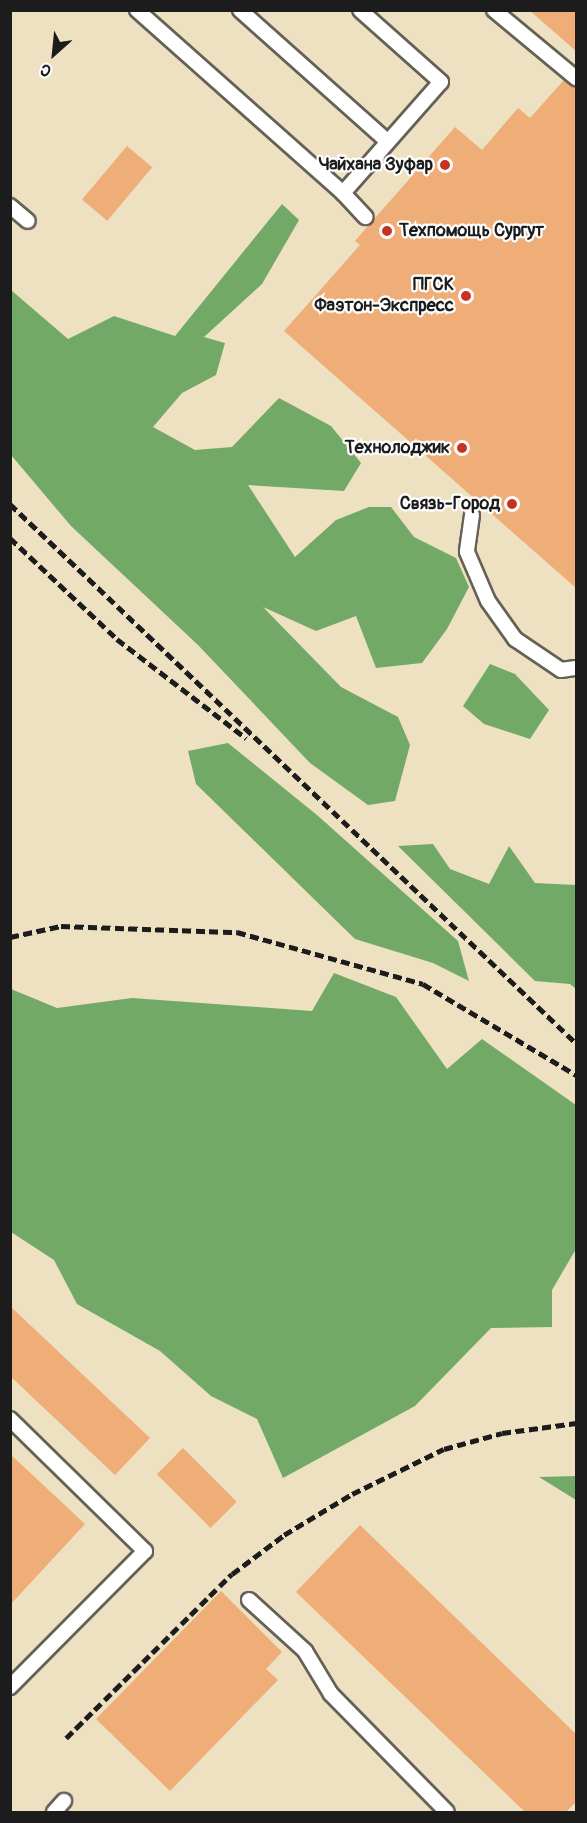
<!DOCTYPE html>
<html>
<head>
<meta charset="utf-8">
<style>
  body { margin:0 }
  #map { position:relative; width:587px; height:1823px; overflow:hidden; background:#ede1c2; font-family:Pangolin,sans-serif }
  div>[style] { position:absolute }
  .forest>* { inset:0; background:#73a966 }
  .building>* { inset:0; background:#efad77; transform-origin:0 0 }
  .roads { filter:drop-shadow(2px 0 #656156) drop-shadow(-2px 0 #656156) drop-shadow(0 2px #656156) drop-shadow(0 -2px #656156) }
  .lane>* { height:14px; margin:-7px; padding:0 7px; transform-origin:7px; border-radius:7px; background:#fff }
  .rail>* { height:4.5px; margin-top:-2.25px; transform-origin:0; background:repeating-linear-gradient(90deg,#1c1c1c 0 9px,transparent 0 13.5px) }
  .dots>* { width:16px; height:16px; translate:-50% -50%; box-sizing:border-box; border:3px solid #fff; border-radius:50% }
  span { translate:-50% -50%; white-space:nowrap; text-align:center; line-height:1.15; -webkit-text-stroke:4.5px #fff; paint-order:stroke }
  .poi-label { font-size:18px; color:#1c1c1c; font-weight:700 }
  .right { translate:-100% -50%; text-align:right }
  .left { translate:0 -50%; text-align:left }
  .frame { position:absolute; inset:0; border:12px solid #1c1c1c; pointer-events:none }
  .north { position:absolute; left:24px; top:24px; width:60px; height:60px; -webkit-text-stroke:4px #fff; paint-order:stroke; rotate:207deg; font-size:16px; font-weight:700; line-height:24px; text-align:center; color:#1c1c1c }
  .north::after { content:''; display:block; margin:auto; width:21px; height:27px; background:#1c1c1c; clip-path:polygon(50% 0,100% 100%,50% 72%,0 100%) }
</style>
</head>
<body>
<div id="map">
  <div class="forest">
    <i style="clip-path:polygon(282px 204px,299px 220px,262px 284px,204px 337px,225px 343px,216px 375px,182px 393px,153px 427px,195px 450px,232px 447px,279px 398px,331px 426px,361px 463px,344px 491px,248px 485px,295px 557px,336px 520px,369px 507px,391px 507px,414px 537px,456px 558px,469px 587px,447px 629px,422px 663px,376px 668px,356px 616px,316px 631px,263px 607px,341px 687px,398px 717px,410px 745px,395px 801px,368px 805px,310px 763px,198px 645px,71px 526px,11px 455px,11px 290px,68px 339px,114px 316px,175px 336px)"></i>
    <i style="clip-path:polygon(490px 664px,515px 674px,549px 710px,530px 739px,484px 724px,463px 706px)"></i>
    <i style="clip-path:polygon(228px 743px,317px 815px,458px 941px,469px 981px,433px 963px,355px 939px,196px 784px,188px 751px)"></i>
    <i style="clip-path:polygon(433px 844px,450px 869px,489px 884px,509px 846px,535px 883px,576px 885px,576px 989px,570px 984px,535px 981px,398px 846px)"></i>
    <i style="clip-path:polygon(334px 973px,396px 997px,447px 1069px,482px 1039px,576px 1105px,576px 1249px,552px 1290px,552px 1327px,491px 1328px,415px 1406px,283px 1478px,257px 1419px,211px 1396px,160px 1351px,77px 1304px,54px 1260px,11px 1232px,11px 989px,57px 1008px,132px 998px,312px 1011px)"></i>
    <i style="clip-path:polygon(576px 1476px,576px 1500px,539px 1477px)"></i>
  </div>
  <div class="building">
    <i style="clip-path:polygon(529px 10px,576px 10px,576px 51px)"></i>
    <i style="clip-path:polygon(564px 80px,576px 87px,576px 588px,284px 331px,360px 245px,355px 241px,368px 226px,455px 127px,482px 150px,518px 108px,530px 118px)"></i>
    <i style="left:127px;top:146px;width:33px;height:70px;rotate:40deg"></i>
    <i style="clip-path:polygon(10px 1306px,150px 1438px,115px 1475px,10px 1376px)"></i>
    <i style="left:183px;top:1448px;width:76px;height:37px;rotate:45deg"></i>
    <i style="clip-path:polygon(10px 1454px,85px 1524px,10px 1605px)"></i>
    <i style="clip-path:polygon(360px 1525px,576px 1734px,576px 1802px,566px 1812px,525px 1812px,296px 1592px)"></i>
    <i style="clip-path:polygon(221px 1591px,282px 1652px,266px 1669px,278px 1680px,170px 1791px,96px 1719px)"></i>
  </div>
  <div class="roads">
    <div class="lane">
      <i style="left:137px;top:10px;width:276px;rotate:41.6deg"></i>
      <i style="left:343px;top:193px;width:148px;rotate:-48.6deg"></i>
      <i style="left:441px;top:82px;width:108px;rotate:-138.4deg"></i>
      <i style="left:240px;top:10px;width:198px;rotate:41.7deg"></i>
      <i style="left:494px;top:10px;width:107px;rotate:39.7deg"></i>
      <i style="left:343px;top:193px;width:33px;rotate:47deg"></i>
      <i style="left:10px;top:206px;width:23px;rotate:40deg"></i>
      <i style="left:472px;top:515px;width:37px;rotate:98deg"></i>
      <i style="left:467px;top:552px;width:53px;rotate:66.8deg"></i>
      <i style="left:488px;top:601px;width:47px;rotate:54.6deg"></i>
      <i style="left:515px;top:639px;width:55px;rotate:34deg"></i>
      <i style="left:561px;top:670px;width:15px;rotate:-8deg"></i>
      <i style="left:10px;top:1419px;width:189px;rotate:44.4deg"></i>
      <i style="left:145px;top:1551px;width:192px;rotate:134.8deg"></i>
      <i style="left:249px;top:1600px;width:76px;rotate:42.3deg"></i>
      <i style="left:305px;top:1651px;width:50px;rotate:58.8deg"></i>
      <i style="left:331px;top:1694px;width:165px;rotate:45.5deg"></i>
      <i style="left:54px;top:1812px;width:15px;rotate:-48deg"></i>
    </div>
  </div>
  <div class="rail">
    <i style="left:10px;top:504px;width:782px;rotate:43.6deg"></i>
    <i style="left:10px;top:538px;width:147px;rotate:43.3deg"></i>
    <i style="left:117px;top:639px;width:163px;rotate:37.5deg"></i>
    <i style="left:10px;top:937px;width:52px;rotate:-12.2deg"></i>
    <i style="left:61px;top:926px;width:176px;rotate:2deg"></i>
    <i style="left:237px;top:932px;width:193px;rotate:15.6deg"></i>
    <i style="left:423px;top:984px;width:178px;rotate:30.7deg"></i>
    <i style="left:66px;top:1738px;width:233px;rotate:-44.7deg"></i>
    <i style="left:232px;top:1574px;width:65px;rotate:-36.9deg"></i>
    <i style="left:284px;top:1535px;width:79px;rotate:-31.1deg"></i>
    <i style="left:352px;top:1494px;width:102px;rotate:-26.1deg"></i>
    <i style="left:444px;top:1449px;width:60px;rotate:-15.4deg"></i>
    <i style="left:502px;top:1433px;width:75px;rotate:-7.7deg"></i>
  </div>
  <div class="dots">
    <i style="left:445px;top:165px;background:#c8321e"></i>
    <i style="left:387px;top:231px;background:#c8321e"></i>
    <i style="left:466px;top:296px;background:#c8321e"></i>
    <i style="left:462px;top:448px;background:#c8321e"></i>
    <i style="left:512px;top:504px;background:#c8321e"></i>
  </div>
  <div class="poi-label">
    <span class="right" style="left:433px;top:165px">Чайхана Зуфар</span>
    <span class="left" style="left:399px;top:231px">Техпомощь Сургут</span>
    <span class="right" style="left:454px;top:296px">ПГСК<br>Фаэтон-Экспресс</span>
    <span class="right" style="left:450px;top:448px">Технолоджик</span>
    <span class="right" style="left:500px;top:504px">Связь-Город</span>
  </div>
  <div class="frame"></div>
  <div class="north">С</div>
</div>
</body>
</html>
